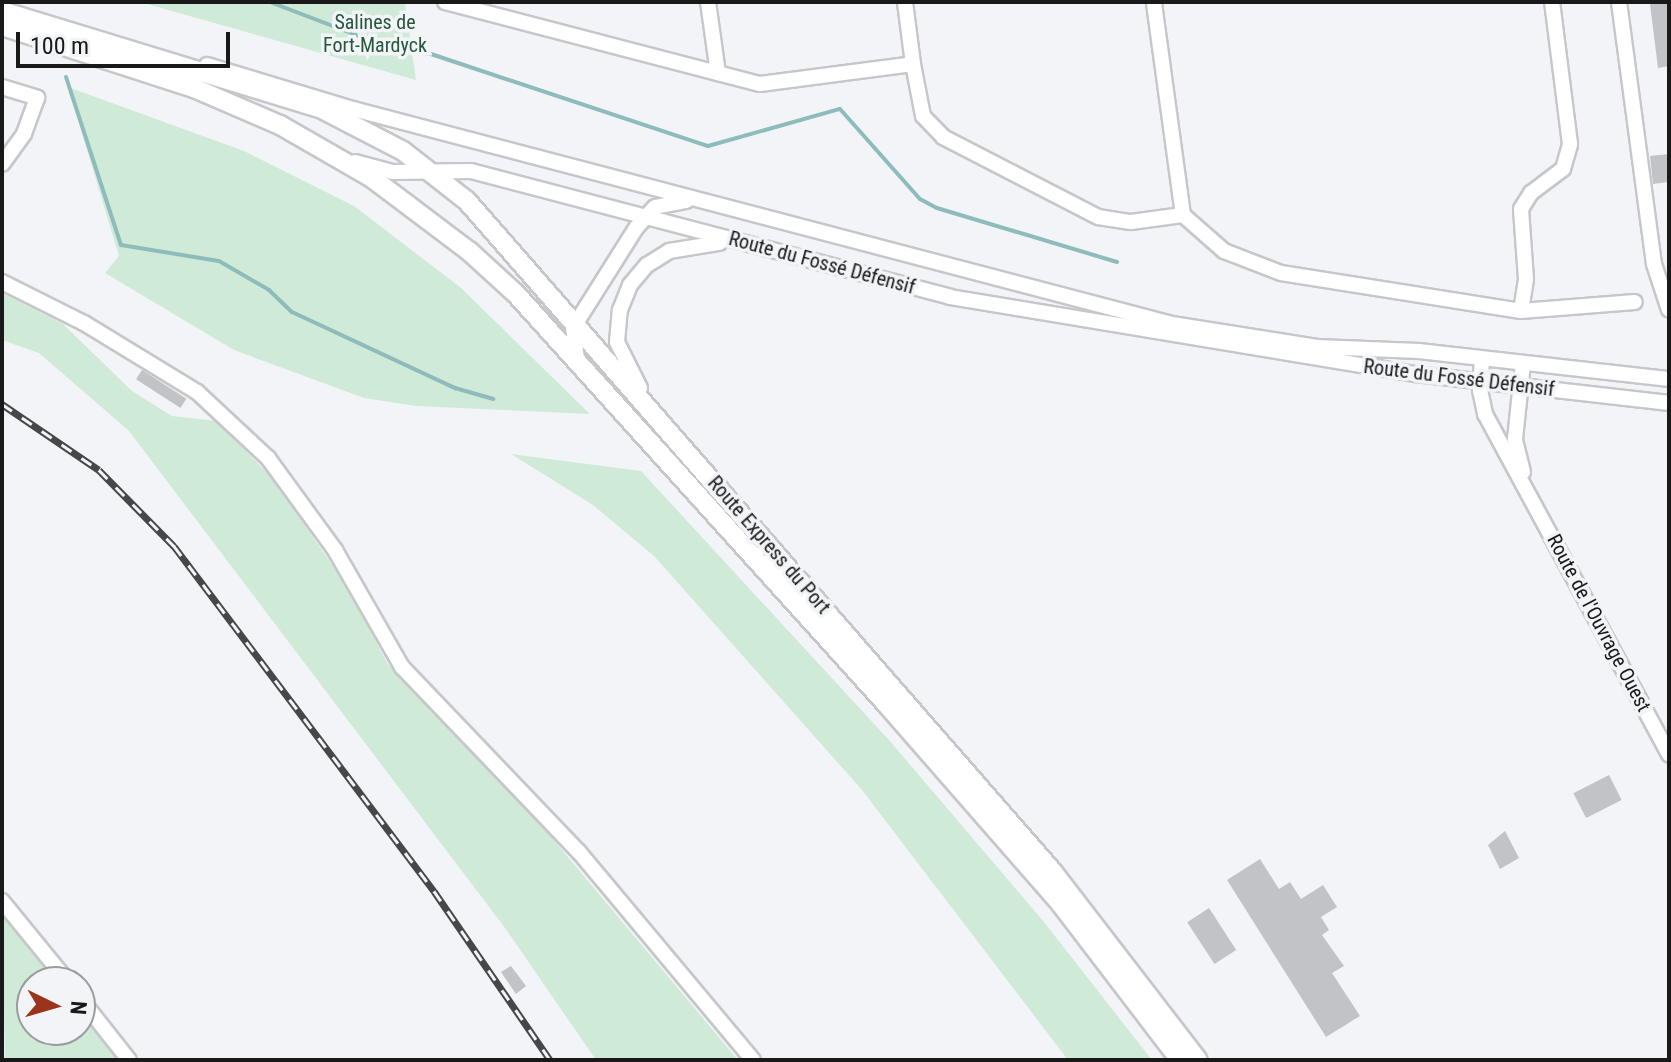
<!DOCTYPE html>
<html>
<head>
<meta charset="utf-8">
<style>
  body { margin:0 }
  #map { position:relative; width:1671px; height:1062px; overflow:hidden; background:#f3f4f8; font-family:"Roboto Condensed",sans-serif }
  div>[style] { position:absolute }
  .green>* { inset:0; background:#cfebd7 }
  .stream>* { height:4px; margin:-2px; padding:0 2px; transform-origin:2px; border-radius:2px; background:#8ebbbc }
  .building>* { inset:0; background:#c2c3c7; transform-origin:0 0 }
  .roads { filter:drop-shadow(2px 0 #c7c7cb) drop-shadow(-2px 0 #c7c7cb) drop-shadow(0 2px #c7c7cb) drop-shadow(0 -2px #c7c7cb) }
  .minor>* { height:14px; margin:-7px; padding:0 7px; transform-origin:7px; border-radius:7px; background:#fff }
  .major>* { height:18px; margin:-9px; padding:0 9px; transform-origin:9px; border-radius:9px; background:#fff }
  .rail>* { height:7px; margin-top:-3.5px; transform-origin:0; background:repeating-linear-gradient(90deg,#f3f4f8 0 12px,#474749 0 24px); box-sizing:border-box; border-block:2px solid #474749 }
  span { translate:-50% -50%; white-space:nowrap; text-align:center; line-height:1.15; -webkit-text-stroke:7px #f3f4f8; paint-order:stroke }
  .park-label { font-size:20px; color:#235838 }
  .street-label { font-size:20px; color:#19191a }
  .frame { position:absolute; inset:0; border:4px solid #19191a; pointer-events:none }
  .north { position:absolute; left:16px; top:966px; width:80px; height:80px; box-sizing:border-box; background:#f3f4f8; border:2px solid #9c9c9f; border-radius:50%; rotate:95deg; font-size:22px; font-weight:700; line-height:32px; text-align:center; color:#19191a }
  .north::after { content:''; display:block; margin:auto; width:28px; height:36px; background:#9c331c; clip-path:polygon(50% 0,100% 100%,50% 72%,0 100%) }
  .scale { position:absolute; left:16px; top:32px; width:214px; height:36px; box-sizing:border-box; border:4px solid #19191a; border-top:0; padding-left:10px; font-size:24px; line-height:28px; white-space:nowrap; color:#19191a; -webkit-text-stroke:6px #f3f4f8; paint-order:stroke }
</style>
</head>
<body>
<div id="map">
  <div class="green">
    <i style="clip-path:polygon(140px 2px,405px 2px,416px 80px)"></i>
    <i style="clip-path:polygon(68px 87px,244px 151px,354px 206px,460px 287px,590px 414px,416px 406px,364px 398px,234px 350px,105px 273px,119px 256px)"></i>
    <i style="clip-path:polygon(2px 293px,63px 324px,132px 391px,172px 416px,217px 421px,272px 478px,347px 586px,387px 663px,547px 832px,738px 1060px,596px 1060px,505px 928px,129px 431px,39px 353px,2px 340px)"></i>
    <i style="clip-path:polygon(511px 454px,641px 471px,889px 740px,1044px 922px,1152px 1060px,1068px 1060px,862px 790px,654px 556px,593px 505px)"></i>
    <i style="clip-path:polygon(2px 908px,61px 982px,32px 982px,32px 1030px,80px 1030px,80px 1005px,123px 1060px,5px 1060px)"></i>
  </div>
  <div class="stream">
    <i style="left:270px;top:2px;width:137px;rotate:20.9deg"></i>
    <i style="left:398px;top:51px;width:33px;rotate:5deg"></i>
    <i style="left:431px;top:54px;width:292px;rotate:18.4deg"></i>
    <i style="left:708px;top:146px;width:137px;rotate:-15.7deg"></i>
    <i style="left:840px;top:109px;width:120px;rotate:48.4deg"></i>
    <i style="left:920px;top:199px;width:19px;rotate:28deg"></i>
    <i style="left:937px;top:208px;width:188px;rotate:16.7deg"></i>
    <i style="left:66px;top:77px;width:177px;rotate:71.9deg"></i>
    <i style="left:121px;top:245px;width:99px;rotate:9.3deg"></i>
    <i style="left:219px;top:261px;width:58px;rotate:30.1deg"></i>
    <i style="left:269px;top:290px;width:32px;rotate:44deg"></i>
    <i style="left:292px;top:312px;width:180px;rotate:25deg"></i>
    <i style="left:455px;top:388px;width:40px;rotate:16deg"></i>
  </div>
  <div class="building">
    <i style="clip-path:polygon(1669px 2px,1669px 66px,1658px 68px,1650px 4px)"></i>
    <i style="clip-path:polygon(1669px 154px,1668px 182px,1653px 184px,1650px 156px)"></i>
    <i style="left:142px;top:370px;width:53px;height:11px;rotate:33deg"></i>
    <i style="left:1609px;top:775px;width:28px;height:40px;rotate:63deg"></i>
    <i style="clip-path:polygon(1505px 831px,1519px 858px,1500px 869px,1488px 845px)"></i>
    <i style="clip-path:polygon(1260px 859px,1279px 889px,1290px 882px,1301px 899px,1323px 885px,1337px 907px,1321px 917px,1329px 930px,1322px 935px,1344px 966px,1332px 973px,1360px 1016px,1326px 1037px,1227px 880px)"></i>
    <i style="left:1209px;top:908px;width:50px;height:26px;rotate:57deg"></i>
    <i style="clip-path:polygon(511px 966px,526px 986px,516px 994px,501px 972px)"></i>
  </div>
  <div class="roads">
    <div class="minor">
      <i style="left:445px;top:2px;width:325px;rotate:14.6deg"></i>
      <i style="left:760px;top:84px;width:154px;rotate:-7.4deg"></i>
      <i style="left:913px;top:64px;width:63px;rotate:-97.4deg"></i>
      <i style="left:708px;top:2px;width:72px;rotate:82deg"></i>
      <i style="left:1619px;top:2px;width:264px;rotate:82.4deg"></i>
      <i style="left:1654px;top:264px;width:48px;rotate:71.9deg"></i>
      <i style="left:913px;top:64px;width:53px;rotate:79.1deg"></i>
      <i style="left:923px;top:116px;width:29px;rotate:46deg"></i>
      <i style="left:943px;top:137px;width:174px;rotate:27.3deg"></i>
      <i style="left:1098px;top:217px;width:33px;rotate:9deg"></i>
      <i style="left:1131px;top:222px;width:52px;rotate:-7.7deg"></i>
      <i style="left:1183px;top:215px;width:215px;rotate:-97.8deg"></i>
      <i style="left:207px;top:65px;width:152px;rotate:16.8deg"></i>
      <i style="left:353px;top:109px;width:847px;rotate:14.71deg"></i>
      <i style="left:1172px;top:324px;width:147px;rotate:9deg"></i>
      <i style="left:1317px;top:347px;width:102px;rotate:2.2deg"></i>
      <i style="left:1419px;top:351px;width:252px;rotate:6.4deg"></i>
      <i style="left:2px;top:87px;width:37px;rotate:17deg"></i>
      <i style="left:37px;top:98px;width:38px;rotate:110deg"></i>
      <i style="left:24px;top:134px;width:37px;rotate:126deg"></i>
      <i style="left:355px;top:162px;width:38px;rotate:15deg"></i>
      <i style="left:392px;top:172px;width:79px;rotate:-0.7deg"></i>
      <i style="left:471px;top:171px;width:495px;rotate:14.7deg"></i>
      <i style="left:950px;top:297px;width:471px;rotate:9.4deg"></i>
      <i style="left:1415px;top:374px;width:256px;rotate:6.5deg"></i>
      <i style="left:1183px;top:215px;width:55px;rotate:41.3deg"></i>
      <i style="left:1224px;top:251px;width:61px;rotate:21.1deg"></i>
      <i style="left:1281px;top:273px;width:243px;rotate:9deg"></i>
      <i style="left:1521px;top:311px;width:114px;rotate:-4.5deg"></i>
      <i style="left:2px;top:282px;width:92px;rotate:26.6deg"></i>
      <i style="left:84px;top:323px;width:132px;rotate:31.4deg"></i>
      <i style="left:197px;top:392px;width:97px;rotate:42.9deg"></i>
      <i style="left:268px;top:458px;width:114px;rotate:53.9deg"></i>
      <i style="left:335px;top:550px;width:135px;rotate:60.2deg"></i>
      <i style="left:402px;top:667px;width:256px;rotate:46.3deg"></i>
      <i style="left:579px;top:852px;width:271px;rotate:50.1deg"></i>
      <i style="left:1521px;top:311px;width:32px;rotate:-81deg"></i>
      <i style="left:1526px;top:279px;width:70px;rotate:-94.1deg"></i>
      <i style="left:1521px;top:209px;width:19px;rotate:-58deg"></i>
      <i style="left:1531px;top:193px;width:40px;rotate:-37deg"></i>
      <i style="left:1563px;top:169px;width:26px;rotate:-74deg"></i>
      <i style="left:1570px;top:144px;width:143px;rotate:-97.2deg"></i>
      <i style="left:1482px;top:359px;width:31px;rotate:94deg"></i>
      <i style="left:1480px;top:390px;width:25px;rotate:78deg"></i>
      <i style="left:1485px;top:414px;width:387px;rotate:61.6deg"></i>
      <i style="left:577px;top:360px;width:32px;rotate:-97deg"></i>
      <i style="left:573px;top:328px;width:118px;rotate:-57.8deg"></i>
      <i style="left:636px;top:228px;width:28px;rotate:-48deg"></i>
      <i style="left:655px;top:207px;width:32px;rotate:-11deg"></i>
      <i style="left:640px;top:388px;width:51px;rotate:-116.6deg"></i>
      <i style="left:617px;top:342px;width:32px;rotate:-85deg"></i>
      <i style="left:620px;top:310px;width:27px;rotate:-68deg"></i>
      <i style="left:630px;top:285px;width:26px;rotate:-50deg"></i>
      <i style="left:647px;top:265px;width:26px;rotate:-32deg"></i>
      <i style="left:669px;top:251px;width:51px;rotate:-9.1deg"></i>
      <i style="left:1523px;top:472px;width:34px;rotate:-104deg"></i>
      <i style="left:1515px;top:439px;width:76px;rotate:-84deg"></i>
      <i style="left:2px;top:901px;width:104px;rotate:50.8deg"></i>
      <i style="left:80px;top:998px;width:79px;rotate:51.7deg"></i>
    </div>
    <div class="major">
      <i style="left:2px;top:11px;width:332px;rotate:17deg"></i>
      <i style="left:320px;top:108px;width:93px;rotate:27.4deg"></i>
      <i style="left:403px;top:151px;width:81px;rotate:38deg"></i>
      <i style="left:467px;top:201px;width:891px;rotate:48.87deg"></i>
      <i style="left:1053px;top:872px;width:237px;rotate:52.4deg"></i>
      <i style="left:2px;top:26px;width:202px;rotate:17.9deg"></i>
      <i style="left:194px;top:88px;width:94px;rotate:23.3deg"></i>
      <i style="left:280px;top:125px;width:106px;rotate:29.9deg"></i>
      <i style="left:372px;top:178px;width:121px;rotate:37deg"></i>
      <i style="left:469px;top:251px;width:64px;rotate:42.5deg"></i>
      <i style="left:516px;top:294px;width:557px;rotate:47.91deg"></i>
      <i style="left:889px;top:707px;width:260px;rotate:48.9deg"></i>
      <i style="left:1060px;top:903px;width:198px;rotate:52.6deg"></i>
    </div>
  </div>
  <div class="rail">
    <i style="left:2px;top:404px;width:117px;rotate:34.2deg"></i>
    <i style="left:99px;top:470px;width:107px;rotate:45.4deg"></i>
    <i style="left:174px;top:546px;width:432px;rotate:53deg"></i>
    <i style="left:434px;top:891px;width:205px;rotate:55.5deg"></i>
  </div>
  <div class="park-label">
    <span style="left:375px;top:34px">Salines de<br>Fort-Mardyck</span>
  </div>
  <div class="street-label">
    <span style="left:822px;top:263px;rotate:15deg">Route du Fossé Défensif</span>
    <span style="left:1459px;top:378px;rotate:7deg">Route du Fossé Défensif</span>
    <span style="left:769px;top:545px;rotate:49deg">Route Express du Port</span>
    <span style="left:1599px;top:623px;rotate:62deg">Route de l'Ouvrage Ouest</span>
  </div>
  <div class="frame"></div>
  <div class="north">N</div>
  <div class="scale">100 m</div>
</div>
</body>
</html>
